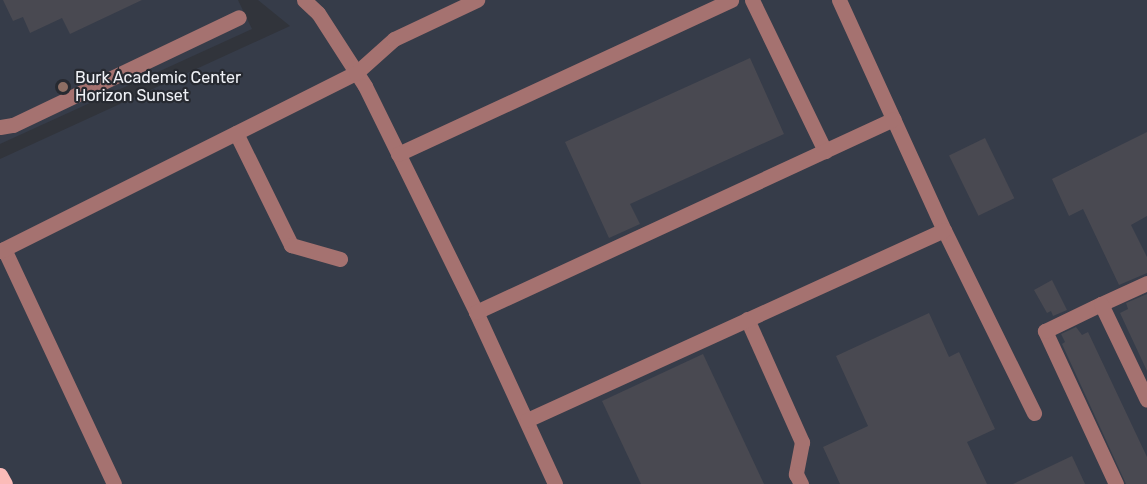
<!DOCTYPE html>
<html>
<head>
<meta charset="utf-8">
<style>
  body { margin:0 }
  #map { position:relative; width:1147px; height:484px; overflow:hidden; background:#31343b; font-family:Rubik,sans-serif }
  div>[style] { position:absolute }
  .built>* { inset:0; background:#363c49 }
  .building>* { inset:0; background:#494951; transform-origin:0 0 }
  .minor>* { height:15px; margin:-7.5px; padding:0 7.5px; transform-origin:7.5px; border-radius:7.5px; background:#a57270 }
  .major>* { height:15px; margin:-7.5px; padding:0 7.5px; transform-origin:7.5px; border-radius:7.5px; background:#fbbbb8 }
  .dots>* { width:16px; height:16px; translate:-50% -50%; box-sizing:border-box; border:3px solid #272a31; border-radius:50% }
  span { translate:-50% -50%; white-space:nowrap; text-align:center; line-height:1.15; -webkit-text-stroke:4.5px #272a31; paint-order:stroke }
  .poi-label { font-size:16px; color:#eff1f6 }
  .left { translate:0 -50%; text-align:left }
</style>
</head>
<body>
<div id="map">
  <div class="built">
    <i style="clip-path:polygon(0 0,238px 0,252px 29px,0 144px)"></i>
    <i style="clip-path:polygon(258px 0,1147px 0,1147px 484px,0 484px,0 159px,290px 26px)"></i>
  </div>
  <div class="building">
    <i style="clip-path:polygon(3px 0,142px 0,70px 34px,62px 18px,30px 33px,23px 17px,13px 21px)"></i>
    <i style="clip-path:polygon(750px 58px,784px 134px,630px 204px,640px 224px,609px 238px,565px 142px)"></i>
    <i style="clip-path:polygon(1147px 132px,1147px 216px,1131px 225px,1147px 257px,1147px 273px,1119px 285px,1083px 209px,1069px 216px,1052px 179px)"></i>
    <i style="left:985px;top:138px;width:67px;height:40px;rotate:64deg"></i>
    <i style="clip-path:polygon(1052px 280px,1067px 310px,1053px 316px,1051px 311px,1047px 313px,1034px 290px)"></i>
    <i style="clip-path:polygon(1147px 294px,1147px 371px,1120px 313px,1128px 309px,1126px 303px)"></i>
    <i style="clip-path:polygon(929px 313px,949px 357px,959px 352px,995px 429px,967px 442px,987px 484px,840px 484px,823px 447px,868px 426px,836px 356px)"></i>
    <i style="clip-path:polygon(1076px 327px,1082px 335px,1088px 332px,1147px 457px,1147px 484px,1126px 484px,1062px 344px,1065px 342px,1061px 334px)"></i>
    <i style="clip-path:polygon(703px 354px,764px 484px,641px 484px,602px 401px)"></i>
    <i style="clip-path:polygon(1072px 456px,1085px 484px,1013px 484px)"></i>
  </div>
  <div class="minor">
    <i style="left:304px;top:0;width:19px;rotate:43deg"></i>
    <i style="left:318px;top:13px;width:87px;rotate:57.2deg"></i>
    <i style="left:365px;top:86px;width:252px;rotate:63.8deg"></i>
    <i style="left:476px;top:312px;width:189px;rotate:65.3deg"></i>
    <i style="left:752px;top:0;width:168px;rotate:64.2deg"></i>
    <i style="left:839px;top:0;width:253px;rotate:65.5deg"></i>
    <i style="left:944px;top:230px;width:204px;rotate:63.8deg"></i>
    <i style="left:0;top:127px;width:13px;rotate:-9deg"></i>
    <i style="left:13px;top:125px;width:250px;rotate:-25.5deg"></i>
    <i style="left:236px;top:133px;width:125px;rotate:63.8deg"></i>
    <i style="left:291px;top:245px;width:51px;rotate:15.9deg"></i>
    <i style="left:398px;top:154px;width:367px;rotate:-24.8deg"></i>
    <i style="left:4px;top:249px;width:259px;rotate:64.9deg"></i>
    <i style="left:0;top:251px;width:398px;rotate:-26.6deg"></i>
    <i style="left:356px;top:73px;width:51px;rotate:-41.8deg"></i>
    <i style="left:394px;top:39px;width:92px;rotate:-25.2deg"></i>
    <i style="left:1101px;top:304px;width:51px;rotate:-24.5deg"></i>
    <i style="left:476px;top:312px;width:460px;rotate:-24.8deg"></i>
    <i style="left:747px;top:319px;width:135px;rotate:65.9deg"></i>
    <i style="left:802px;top:442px;width:33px;rotate:101deg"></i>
    <i style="left:796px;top:474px;width:11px;rotate:63deg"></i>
    <i style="left:527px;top:420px;width:458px;rotate:-24.5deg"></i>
    <i style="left:1116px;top:484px;width:169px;rotate:-114.9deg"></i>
    <i style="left:1045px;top:331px;width:62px;rotate:-25.7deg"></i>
    <i style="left:1101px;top:304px;width:106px;rotate:64.4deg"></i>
  </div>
  <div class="major">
    <i style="left:0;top:475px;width:10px;rotate:61deg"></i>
  </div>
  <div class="dots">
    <i style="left:63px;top:87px;background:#8d6e63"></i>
  </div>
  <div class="poi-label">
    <span class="left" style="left:75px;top:87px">Burk Academic Center<br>Horizon Sunset</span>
  </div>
</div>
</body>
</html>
